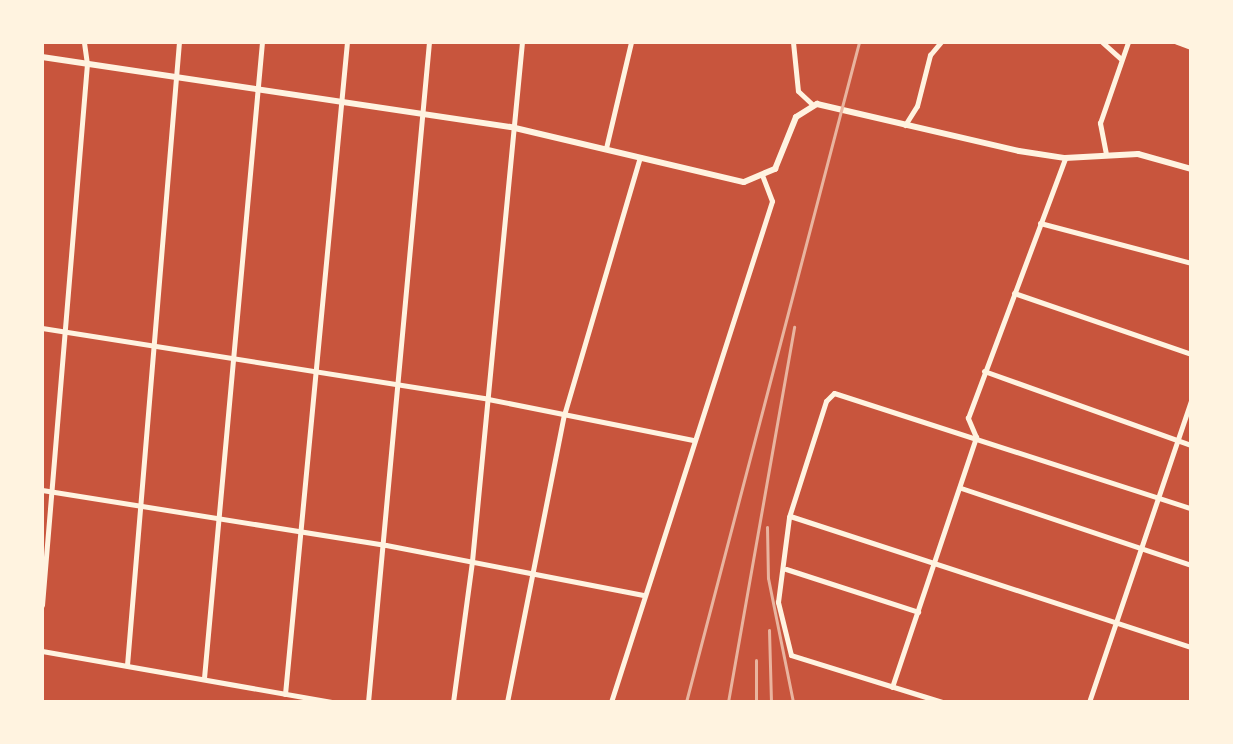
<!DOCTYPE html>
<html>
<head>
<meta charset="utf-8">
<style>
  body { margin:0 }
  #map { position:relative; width:1233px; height:744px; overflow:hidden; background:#c8553d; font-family:"Fira Sans",sans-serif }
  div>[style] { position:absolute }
  .minor>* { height:5px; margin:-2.5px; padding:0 2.5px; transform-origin:2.5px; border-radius:2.5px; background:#fff3e0 }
  .tertiary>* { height:6px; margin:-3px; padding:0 3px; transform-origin:3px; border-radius:3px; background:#fff3e0 }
  .rail>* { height:3px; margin:-1.5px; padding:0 1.5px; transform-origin:1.5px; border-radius:1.5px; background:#e9b49f }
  span { translate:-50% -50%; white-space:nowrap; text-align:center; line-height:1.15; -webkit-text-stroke:6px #fff3e0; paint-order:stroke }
  .frame { position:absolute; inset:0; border:44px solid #fff3e0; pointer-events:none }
</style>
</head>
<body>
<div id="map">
  <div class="minor">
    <i style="left:793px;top:42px;width:49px;rotate:84.2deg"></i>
    <i style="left:798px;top:91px;width:19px;rotate:43deg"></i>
    <i style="left:1102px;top:42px;width:25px;rotate:42deg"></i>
    <i style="left:1177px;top:42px;width:15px;rotate:20deg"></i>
    <i style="left:905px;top:125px;width:22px;rotate:-58deg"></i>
    <i style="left:917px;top:106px;width:53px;rotate:-75.7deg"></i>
    <i style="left:930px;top:55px;width:17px;rotate:-50deg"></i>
    <i style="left:606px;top:148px;width:109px;rotate:-76.7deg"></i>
    <i style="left:1106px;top:154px;width:32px;rotate:-101deg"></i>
    <i style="left:1100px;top:123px;width:86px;rotate:-70.9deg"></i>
    <i style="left:1040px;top:223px;width:156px;rotate:14.8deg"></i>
    <i style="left:1014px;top:293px;width:187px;rotate:19deg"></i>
    <i style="left:42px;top:328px;width:452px;rotate:9deg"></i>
    <i style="left:488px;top:399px;width:209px;rotate:11.3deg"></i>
    <i style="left:984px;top:371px;width:220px;rotate:19.7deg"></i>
    <i style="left:961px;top:488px;width:243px;rotate:18.5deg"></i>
    <i style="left:42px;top:490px;width:348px;rotate:9.1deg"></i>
    <i style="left:386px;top:545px;width:262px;rotate:11deg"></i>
    <i style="left:790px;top:516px;width:422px;rotate:18.1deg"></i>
    <i style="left:786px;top:569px;width:139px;rotate:18deg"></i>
    <i style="left:42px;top:605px;width:543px;rotate:-85.25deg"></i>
    <i style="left:87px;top:64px;width:22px;rotate:-98deg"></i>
    <i style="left:42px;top:651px;width:294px;rotate:10deg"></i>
    <i style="left:127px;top:665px;width:625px;rotate:-85.23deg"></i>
    <i style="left:204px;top:678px;width:639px;rotate:-84.79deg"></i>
    <i style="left:892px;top:687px;width:264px;rotate:-71.4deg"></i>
    <i style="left:976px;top:437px;width:21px;rotate:-113deg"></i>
    <i style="left:968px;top:418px;width:278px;rotate:-69.5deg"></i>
    <i style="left:285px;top:694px;width:655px;rotate:-84.57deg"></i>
    <i style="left:368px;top:702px;width:663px;rotate:-84.72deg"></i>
    <i style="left:453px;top:702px;width:142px;rotate:-82.3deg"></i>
    <i style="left:472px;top:561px;width:521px;rotate:-84.5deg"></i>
    <i style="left:507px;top:702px;width:293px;rotate:-78.8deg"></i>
    <i style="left:564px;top:415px;width:269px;rotate:-73.6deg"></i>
    <i style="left:611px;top:702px;width:526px;rotate:-72.18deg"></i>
    <i style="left:772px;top:201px;width:26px;rotate:-111deg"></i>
    <i style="left:942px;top:702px;width:158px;rotate:-162.7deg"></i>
    <i style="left:791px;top:655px;width:55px;rotate:-103.8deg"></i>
    <i style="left:778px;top:602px;width:86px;rotate:-82.6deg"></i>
    <i style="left:789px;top:517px;width:122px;rotate:-72.3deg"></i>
    <i style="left:826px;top:401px;width:11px;rotate:-45deg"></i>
    <i style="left:834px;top:393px;width:375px;rotate:17.9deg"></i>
    <i style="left:1089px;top:702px;width:318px;rotate:-71.3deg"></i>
  </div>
  <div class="tertiary">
    <i style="left:42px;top:57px;width:478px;rotate:8.5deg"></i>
    <i style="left:515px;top:128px;width:235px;rotate:13.3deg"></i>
    <i style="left:744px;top:182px;width:34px;rotate:-23deg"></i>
    <i style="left:775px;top:169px;width:56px;rotate:-68deg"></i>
    <i style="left:796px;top:117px;width:25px;rotate:-32deg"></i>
    <i style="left:817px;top:104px;width:207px;rotate:13.1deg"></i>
    <i style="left:1019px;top:151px;width:47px;rotate:8.7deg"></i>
    <i style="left:1065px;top:158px;width:73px;rotate:-3.1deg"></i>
    <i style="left:1138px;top:154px;width:55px;rotate:15.8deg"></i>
  </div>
  <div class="rail">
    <i style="left:767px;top:527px;width:51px;rotate:88.9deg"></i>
    <i style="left:768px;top:578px;width:126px;rotate:78.6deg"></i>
    <i style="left:769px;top:630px;width:72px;rotate:88.4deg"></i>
    <i style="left:686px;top:702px;width:682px;rotate:-75.31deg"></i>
    <i style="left:728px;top:702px;width:381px;rotate:-80deg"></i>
    <i style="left:756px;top:702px;width:42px;rotate:-90deg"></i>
  </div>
  <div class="frame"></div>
</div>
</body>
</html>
